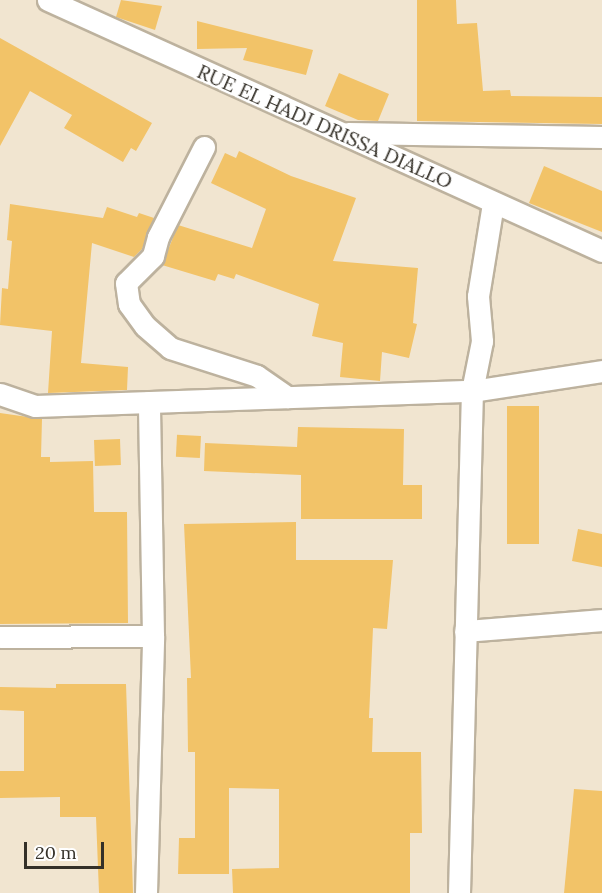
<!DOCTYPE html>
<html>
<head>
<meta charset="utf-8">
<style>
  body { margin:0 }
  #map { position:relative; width:602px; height:893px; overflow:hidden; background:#f1e5d0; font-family:Lora,serif }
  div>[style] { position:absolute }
  .building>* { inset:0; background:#f2c368; transform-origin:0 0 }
  .roads { filter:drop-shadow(2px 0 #bdb29e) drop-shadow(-2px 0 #bdb29e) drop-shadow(0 2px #bdb29e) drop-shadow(0 -2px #bdb29e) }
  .street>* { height:21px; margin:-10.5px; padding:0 10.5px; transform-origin:10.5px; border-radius:10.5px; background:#fff }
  span { translate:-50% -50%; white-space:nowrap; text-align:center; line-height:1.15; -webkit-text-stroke:4.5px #fff; paint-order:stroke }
  .street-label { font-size:20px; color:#343028 }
  .scale { position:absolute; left:24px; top:842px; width:80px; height:27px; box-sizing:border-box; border:3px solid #343028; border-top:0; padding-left:8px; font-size:18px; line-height:21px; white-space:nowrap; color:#343028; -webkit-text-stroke:4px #fff; paint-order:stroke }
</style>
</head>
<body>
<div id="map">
  <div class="building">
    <i style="clip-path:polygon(121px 0,162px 6px,155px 30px,116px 17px)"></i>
    <i style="clip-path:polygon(417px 0,456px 0,457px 24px,477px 23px,483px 91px,510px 90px,511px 96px,602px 97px,602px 124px,417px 121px)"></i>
    <i style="clip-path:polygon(197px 21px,313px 50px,306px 75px,243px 60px,247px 48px,197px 49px)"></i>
    <i style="clip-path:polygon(0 38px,152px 123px,136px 151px,131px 148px,123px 162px,64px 128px,72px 115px,30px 91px,0 146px)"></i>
    <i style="clip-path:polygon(339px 73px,389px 94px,378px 121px,358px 120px,325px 106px)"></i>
    <i style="clip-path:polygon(239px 151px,291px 176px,356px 198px,333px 261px,418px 268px,413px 323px,417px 324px,409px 358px,382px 352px,380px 381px,340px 377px,343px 343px,312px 336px,319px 304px,236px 274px,234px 279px,218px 274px,215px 281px,162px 265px,178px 225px,252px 248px,266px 209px,211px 183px,225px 153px,236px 158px)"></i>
    <i style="clip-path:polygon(544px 166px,602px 191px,602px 232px,529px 203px)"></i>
    <i style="clip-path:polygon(10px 204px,103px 218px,107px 207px,137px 217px,139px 213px,154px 218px,142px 249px,134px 257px,92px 243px,81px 363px,128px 367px,127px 390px,48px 393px,52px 331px,0 325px,2px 288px,8px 289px,12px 241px,7px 240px)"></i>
    <i style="left:507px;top:406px;width:32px;height:138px"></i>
    <i style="clip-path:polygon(0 413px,42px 419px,41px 457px,50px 457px,50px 462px,93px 461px,94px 512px,127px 512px,128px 623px,0 624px)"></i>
    <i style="clip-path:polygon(298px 427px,404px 429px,403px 485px,422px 485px,422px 519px,301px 519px,301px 475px,204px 471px,205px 443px,297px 447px)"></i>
    <i style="left:201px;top:436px;width:22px;height:24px;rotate:93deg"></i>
    <i style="left:120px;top:439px;width:26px;height:26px;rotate:88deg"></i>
    <i style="clip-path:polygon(296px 522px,296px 560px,393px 560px,387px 629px,373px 628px,369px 718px,373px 718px,372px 752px,421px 752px,422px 833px,410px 833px,410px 893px,233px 893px,232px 869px,279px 868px,279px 789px,229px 788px,229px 874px,178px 874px,179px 838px,195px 838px,195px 752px,188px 752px,187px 678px,191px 678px,184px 524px)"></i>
    <i style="clip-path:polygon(578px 529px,602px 534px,602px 567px,572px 561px)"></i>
    <i style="clip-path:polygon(56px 684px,126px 684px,133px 893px,99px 893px,96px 817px,60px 817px,60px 797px,0 798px,0 771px,24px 771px,24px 711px,0 710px,0 687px,56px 688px)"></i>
    <i style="clip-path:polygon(574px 789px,602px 791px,602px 893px,564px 893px)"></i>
  </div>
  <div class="roads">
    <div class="street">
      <i style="left:48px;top:0;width:608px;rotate:24.37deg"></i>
      <i style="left:348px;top:133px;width:254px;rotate:0.9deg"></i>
      <i style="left:204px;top:147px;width:101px;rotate:117.1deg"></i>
      <i style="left:158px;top:237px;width:20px;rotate:105deg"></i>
      <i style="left:153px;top:256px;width:38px;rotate:135deg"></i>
      <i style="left:126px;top:283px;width:21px;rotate:82deg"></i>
      <i style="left:129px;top:304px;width:27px;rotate:54deg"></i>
      <i style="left:145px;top:326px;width:33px;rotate:41deg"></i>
      <i style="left:170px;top:348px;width:91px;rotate:17.8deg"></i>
      <i style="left:257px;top:376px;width:37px;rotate:35deg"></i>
      <i style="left:0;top:394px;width:37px;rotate:19deg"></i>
      <i style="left:35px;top:406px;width:437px;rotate:-2deg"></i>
      <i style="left:472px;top:391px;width:132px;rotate:-8.7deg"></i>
      <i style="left:465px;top:631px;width:137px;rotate:-4.6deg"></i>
      <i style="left:0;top:637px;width:153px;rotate:-0.4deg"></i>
      <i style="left:146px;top:893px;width:257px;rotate:-88.4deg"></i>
      <i style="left:153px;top:636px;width:234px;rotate:-91deg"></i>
      <i style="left:459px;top:893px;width:502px;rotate:-88.52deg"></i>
      <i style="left:472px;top:391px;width:51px;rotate:-78.7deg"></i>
      <i style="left:482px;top:341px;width:45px;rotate:-95.1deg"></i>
      <i style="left:478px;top:296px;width:94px;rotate:-80.8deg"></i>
    </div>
  </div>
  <div class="street-label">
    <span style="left:325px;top:126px;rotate:24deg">RUE EL HADJ DRISSA DIALLO</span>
  </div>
  <div class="scale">20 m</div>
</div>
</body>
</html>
